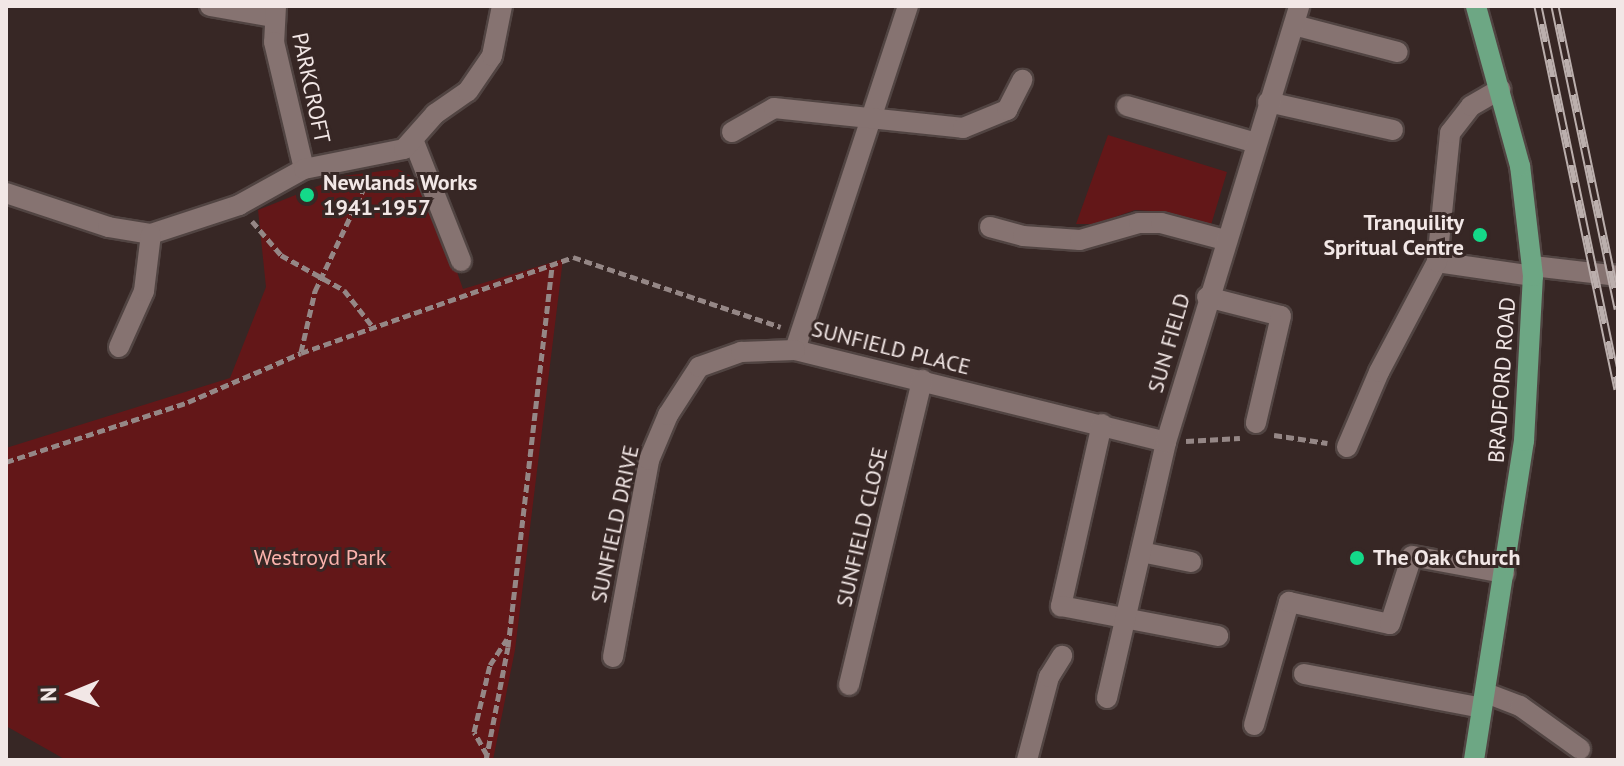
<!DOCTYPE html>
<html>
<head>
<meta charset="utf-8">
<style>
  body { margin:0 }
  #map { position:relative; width:1624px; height:766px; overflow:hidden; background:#372725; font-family:"PT Sans",sans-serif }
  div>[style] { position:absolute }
  .green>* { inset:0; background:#631718 }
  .path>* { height:5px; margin-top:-2.5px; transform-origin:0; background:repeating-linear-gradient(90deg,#958786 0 8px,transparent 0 12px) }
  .roads { filter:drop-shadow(2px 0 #514442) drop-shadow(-2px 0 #514442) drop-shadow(0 2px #514442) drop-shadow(0 -2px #514442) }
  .minor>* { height:20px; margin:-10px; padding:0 10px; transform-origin:10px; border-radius:10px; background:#867371 }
  .major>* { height:20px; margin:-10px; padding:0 10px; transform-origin:10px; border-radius:10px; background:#6da784 }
  .rail>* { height:9px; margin-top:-4.5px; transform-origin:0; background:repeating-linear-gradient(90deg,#372725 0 18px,#bbafad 0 36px); box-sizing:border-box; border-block:2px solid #bbafad }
  .dots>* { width:22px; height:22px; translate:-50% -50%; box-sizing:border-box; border:4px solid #372725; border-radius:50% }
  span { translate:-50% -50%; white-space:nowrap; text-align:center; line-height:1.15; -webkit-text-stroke:6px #372725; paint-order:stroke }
  .street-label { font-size:22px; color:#f2e7e6 }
  .poi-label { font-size:22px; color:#f2e7e6; font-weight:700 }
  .left { translate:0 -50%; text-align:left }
  .right { translate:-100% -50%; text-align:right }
  .park-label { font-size:22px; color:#fcb3ad }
  .frame { position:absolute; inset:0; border:8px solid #f2e7e6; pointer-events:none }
  .north { position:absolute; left:32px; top:654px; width:80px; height:80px; -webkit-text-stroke:6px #372725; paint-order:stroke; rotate:269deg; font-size:22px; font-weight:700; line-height:32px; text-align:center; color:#f2e7e6 }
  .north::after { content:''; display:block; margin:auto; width:28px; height:36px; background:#f2e7e6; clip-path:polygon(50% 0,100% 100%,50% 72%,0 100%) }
</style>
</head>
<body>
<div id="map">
  <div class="green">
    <i style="clip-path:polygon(1108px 135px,1227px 172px,1211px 225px,1168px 212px,1135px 210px,1095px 224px,1076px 224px)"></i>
    <i style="clip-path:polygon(398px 169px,426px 184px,463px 289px,563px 259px,515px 650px,493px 760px,66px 760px,6px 726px,6px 448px,230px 378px,266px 287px,258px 210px,343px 176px)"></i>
  </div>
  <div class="path">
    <i style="left:252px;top:221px;width:45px;rotate:49.5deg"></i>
    <i style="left:281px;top:255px;width:72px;rotate:29.1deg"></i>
    <i style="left:344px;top:290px;width:47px;rotate:51.9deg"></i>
    <i style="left:301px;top:352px;width:63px;rotate:-77.1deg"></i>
    <i style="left:315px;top:291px;width:112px;rotate:-64.6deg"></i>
    <i style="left:363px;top:190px;width:11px;rotate:-95deg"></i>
    <i style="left:1274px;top:435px;width:54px;rotate:8.6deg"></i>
    <i style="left:1186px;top:441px;width:54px;rotate:-3.2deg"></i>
    <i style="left:6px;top:462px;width:192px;rotate:-18.2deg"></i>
    <i style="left:188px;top:402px;width:123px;rotate:-23.4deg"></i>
    <i style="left:301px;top:353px;width:288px;rotate:-19.4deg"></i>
    <i style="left:573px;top:257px;width:219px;rotate:18.6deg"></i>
    <i style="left:487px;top:755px;width:26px;rotate:-119deg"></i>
    <i style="left:474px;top:732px;width:69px;rotate:-76.6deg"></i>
    <i style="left:490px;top:665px;width:31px;rotate:-57deg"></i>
    <i style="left:486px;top:760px;width:115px;rotate:-79deg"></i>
    <i style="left:508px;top:647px;width:386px;rotate:-83.4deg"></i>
  </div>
  <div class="roads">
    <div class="minor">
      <i style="left:210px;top:6px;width:65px;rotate:9.8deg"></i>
      <i style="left:276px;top:6px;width:36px;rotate:93deg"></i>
      <i style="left:274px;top:42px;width:130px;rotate:76.7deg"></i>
      <i style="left:908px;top:6px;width:362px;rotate:108.2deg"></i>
      <i style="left:795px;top:350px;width:382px;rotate:13.9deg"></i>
      <i style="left:1294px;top:25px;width:107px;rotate:14.6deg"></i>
      <i style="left:1268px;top:102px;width:128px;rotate:12.6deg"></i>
      <i style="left:1127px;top:106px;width:134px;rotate:16deg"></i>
      <i style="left:732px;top:132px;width:48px;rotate:-29.7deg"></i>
      <i style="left:774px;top:108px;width:190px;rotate:6deg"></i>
      <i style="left:963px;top:128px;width:48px;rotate:-22.2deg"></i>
      <i style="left:1007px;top:110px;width:34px;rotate:-63deg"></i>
      <i style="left:414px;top:142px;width:128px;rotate:68.4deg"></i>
      <i style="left:6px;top:193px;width:108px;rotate:18.4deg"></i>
      <i style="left:108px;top:227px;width:44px;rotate:9.2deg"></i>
      <i style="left:151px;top:234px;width:93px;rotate:-18.2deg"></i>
      <i style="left:239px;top:205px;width:74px;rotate:-29deg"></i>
      <i style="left:304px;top:169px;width:102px;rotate:-11.3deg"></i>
      <i style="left:404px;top:149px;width:47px;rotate:-48.5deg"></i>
      <i style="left:435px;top:114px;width:40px;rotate:-34.9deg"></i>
      <i style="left:468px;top:91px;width:42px;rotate:-55.6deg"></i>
      <i style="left:492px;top:56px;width:51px;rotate:-78.7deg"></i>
      <i style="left:990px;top:227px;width:34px;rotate:15deg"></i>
      <i style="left:1023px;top:236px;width:57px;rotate:4deg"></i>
      <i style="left:1080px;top:240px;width:61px;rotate:-16.1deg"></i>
      <i style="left:1139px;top:223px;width:22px"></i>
      <i style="left:1161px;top:223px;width:66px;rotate:14.9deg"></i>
      <i style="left:1437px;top:262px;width:97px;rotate:8.3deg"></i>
      <i style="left:1533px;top:266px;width:86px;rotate:6.7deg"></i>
      <i style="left:1207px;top:297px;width:76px;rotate:14.4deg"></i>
      <i style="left:1281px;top:316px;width:110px;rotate:103.2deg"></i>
      <i style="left:119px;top:347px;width:61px;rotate:-65.9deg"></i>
      <i style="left:144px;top:291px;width:57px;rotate:-83deg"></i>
      <i style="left:1102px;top:424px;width:187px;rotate:102.7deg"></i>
      <i style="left:1061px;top:606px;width:160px;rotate:10.8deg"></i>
      <i style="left:1347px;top:447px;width:82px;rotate:-66.9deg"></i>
      <i style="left:1379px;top:372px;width:124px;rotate:-62.2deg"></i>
      <i style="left:1437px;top:262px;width:130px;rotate:-84.2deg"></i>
      <i style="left:1450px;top:133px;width:34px;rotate:-52deg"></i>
      <i style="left:1471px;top:106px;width:34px;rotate:-30deg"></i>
      <i style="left:1141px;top:552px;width:51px;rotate:11.3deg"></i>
      <i style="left:613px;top:657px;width:200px;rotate:-79.6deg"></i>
      <i style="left:649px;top:460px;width:49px;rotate:-67.1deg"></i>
      <i style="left:668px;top:415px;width:57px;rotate:-57.1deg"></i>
      <i style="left:699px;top:367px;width:45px;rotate:-19.7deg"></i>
      <i style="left:741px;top:352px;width:54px;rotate:-2.1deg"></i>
      <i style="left:1304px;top:674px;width:181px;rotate:10.8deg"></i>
      <i style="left:849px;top:685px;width:314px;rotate:-76.5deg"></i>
      <i style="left:1486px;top:693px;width:36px;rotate:21deg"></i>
      <i style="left:1520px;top:706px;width:74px;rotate:35.6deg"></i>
      <i style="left:1107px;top:698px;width:263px;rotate:-77deg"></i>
      <i style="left:1166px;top:442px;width:456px;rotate:-73deg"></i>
      <i style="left:1254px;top:725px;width:128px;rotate:-74.1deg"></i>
      <i style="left:1289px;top:602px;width:103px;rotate:12.3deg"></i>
      <i style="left:1390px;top:624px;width:71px;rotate:-72.1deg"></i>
      <i style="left:1412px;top:556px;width:94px;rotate:10.5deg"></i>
      <i style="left:1027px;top:760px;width:86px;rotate:-75.2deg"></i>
      <i style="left:1049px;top:677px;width:25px;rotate:-58deg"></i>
    </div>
    <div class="major">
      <i style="left:1474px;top:760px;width:323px;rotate:-81.1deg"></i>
      <i style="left:1524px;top:441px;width:165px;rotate:-86.9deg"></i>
      <i style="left:1533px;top:276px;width:111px;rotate:-96.7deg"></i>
      <i style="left:1520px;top:166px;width:166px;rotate:-105.4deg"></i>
    </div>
  </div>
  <div class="rail">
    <i style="left:1538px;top:6px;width:391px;rotate:78.2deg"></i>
    <i style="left:1555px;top:6px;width:309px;rotate:78.2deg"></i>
  </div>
  <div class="dots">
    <i style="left:307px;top:195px;background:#14d989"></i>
    <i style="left:1480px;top:235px;background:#14d989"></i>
    <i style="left:1357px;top:558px;background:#14d989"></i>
  </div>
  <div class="street-label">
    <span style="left:311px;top:88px;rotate:78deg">PARKCROFT</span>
    <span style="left:1169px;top:343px;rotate:-74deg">SUN FIELD</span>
    <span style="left:891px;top:348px;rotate:14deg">SUNFIELD PLACE</span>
    <span style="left:1502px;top:380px;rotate:-86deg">BRADFORD ROAD</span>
    <span style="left:615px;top:524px;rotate:-78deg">SUNFIELD DRIVE</span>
    <span style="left:862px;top:527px;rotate:-77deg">SUNFIELD CLOSE</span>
  </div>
  <div class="poi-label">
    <span class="left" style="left:323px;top:195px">Newlands Works<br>1941-1957</span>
    <span class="right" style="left:1464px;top:235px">Tranquility<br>Spritual Centre</span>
    <span class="left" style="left:1373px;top:558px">The Oak Church</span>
  </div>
  <div class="park-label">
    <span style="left:320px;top:558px">Westroyd Park</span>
  </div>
  <div class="frame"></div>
  <div class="north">N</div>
</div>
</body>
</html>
